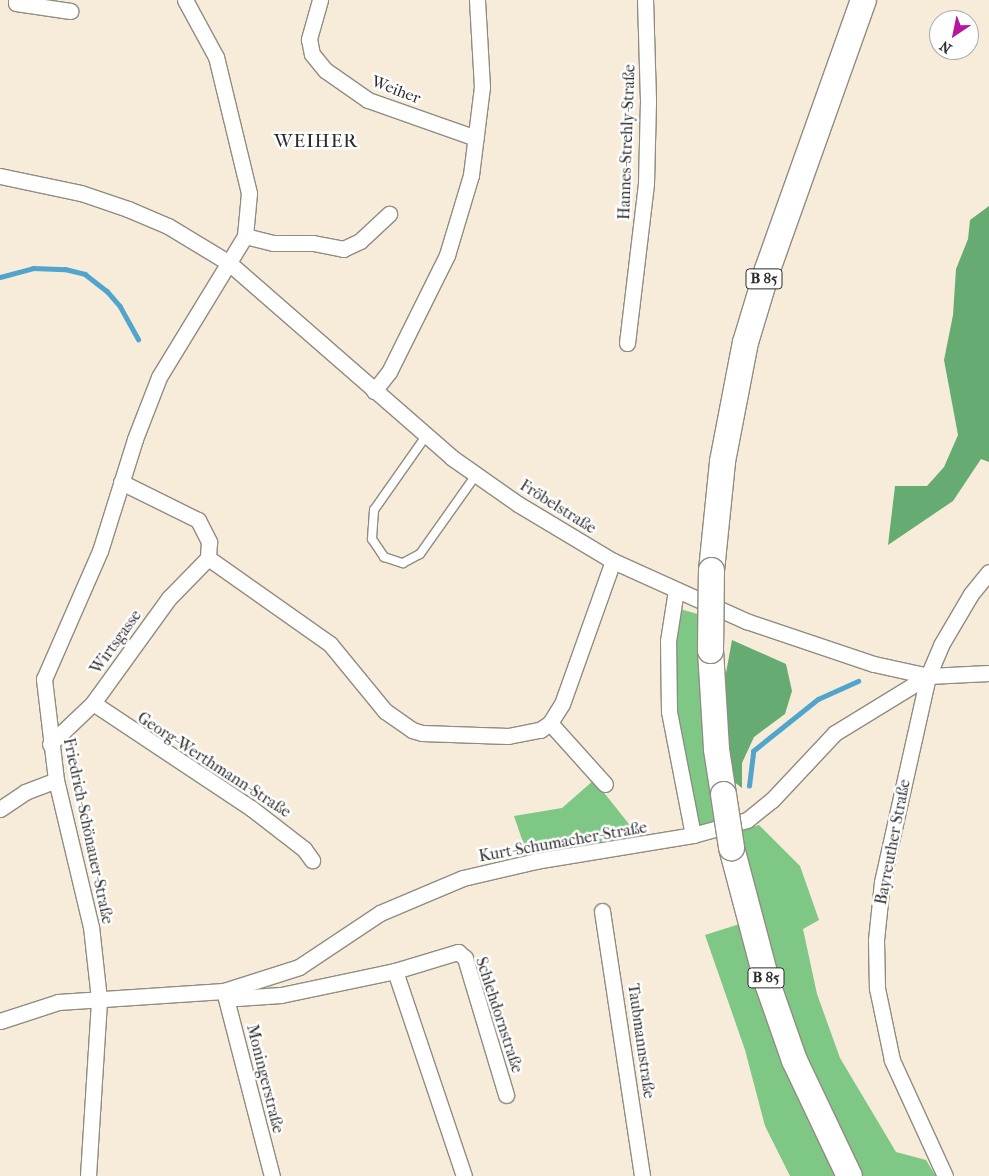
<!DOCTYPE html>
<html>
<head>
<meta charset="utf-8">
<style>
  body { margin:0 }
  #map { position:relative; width:989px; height:1176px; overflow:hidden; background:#f6ecd9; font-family:"IM FELL French Canon",serif }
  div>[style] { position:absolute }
  .green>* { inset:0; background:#7ec784 }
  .forest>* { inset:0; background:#66ac72 }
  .stream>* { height:4.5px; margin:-2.25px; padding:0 2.25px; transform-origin:2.25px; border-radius:2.25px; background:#51a4cc }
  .roads { filter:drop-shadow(1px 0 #908c82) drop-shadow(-1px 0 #908c82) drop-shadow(0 1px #908c82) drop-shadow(0 -1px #908c82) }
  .lane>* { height:8px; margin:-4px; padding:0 4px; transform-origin:4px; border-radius:4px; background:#fff }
  .street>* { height:15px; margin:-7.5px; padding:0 7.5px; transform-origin:7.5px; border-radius:7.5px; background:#fff }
  .primary>* { height:25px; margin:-12.5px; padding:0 12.5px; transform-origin:12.5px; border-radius:12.5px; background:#fff }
  .bridges { filter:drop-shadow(1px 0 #908c82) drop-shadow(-1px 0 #908c82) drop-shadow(0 1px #908c82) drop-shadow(0 -1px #908c82) }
  .primary-bridge>* { height:25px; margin:-12.5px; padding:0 12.5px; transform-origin:12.5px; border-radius:12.5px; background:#fff }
  span { translate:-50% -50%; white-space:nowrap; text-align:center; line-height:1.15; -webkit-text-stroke:5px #fff; paint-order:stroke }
  .shield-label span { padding:1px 4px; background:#fff; border:1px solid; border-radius:4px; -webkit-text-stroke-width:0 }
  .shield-label { font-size:15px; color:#2b2b2b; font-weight:700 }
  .street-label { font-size:16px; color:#2b2b2b }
  .quarter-label { font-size:19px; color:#2b2b2b; letter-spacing:1px }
  .north { position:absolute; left:929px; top:10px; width:50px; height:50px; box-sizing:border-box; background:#fff; border:1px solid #aaa; border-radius:50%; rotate:214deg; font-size:14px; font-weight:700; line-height:20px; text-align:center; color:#2b2b2b }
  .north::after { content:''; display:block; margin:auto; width:18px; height:22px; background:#b5179e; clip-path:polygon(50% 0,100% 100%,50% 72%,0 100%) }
</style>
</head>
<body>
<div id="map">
  <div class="green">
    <i style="clip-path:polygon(673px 607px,701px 615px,715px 831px,693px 835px,675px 753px)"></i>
    <i style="clip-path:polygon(594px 780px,640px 838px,528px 857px,514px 816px,562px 808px)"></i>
    <i style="clip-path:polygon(759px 825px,800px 866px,819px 920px,803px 929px,817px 994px,840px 1058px,896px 1152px,926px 1160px,936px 1176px,861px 1176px,817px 1085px,750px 895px,737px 831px)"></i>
    <i style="clip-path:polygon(749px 921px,849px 1176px,790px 1176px,765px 1126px,745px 1050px,705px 935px)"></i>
  </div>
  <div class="forest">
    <i style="clip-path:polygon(989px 206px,989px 462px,981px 459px,953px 501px,888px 545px,895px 486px,927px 486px,944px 467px,958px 435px,944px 360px,953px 315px,956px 269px,968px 239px,970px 220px)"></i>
    <i style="clip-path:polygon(732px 640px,786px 664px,792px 691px,785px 714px,754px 737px,742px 763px,742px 788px,733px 781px,722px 695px)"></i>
  </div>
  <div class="stream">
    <i style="left:0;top:277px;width:34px;rotate:-15deg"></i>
    <i style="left:33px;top:268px;width:32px;rotate:2deg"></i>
    <i style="left:65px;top:269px;width:21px;rotate:14deg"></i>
    <i style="left:85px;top:274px;width:28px;rotate:38deg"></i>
    <i style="left:107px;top:291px;width:20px;rotate:49deg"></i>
    <i style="left:120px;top:306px;width:38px;rotate:61deg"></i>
    <i style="left:749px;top:786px;width:35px;rotate:-83deg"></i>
    <i style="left:753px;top:751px;width:83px;rotate:-38.7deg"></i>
    <i style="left:818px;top:699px;width:44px;rotate:-24.2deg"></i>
  </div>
  <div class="roads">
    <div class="lane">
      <i style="left:426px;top:436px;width:90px;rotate:125.1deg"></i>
      <i style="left:374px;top:510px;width:29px;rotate:94deg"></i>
      <i style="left:372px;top:539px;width:22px;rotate:56deg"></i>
      <i style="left:384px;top:557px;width:20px;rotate:18deg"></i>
      <i style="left:403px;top:563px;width:19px;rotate:-28deg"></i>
      <i style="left:420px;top:554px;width:97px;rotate:-54.7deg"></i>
    </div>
    <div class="street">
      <i style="left:16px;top:0;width:3px;rotate:90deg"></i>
      <i style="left:16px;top:3px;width:55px;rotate:8.4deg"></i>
      <i style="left:320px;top:0;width:41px;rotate:105.8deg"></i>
      <i style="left:309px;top:39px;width:15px;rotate:79deg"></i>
      <i style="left:312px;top:54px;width:21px;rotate:51deg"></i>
      <i style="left:325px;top:70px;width:52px;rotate:34.9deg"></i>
      <i style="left:368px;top:100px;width:114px;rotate:19.4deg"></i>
      <i style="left:0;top:176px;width:83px;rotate:11.9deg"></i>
      <i style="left:81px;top:193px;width:50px;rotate:18.8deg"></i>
      <i style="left:128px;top:209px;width:43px;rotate:23deg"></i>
      <i style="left:168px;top:226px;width:71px;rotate:31.2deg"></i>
      <i style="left:229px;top:263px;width:295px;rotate:41.1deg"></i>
      <i style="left:451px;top:457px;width:82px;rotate:35deg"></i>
      <i style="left:518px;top:504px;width:111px;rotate:31deg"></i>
      <i style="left:613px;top:561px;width:146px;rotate:24.3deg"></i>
      <i style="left:746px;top:621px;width:135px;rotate:18.6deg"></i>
      <i style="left:874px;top:664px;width:55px;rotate:12.5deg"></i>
      <i style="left:928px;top:676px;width:61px;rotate:-2.8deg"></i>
      <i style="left:245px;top:236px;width:29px;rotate:14deg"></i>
      <i style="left:273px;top:243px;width:40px"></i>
      <i style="left:313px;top:243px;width:31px;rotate:11deg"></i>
      <i style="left:343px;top:249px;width:19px;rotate:-25deg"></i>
      <i style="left:360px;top:241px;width:40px;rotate:-43deg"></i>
      <i style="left:627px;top:343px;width:161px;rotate:-83.2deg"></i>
      <i style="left:646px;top:183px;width:83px;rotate:-88.6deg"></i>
      <i style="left:648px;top:100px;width:100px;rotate:-91.7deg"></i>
      <i style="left:374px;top:391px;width:24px;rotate:-52deg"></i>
      <i style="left:389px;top:372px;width:131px;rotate:-63.6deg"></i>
      <i style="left:447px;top:255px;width:84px;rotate:-73.3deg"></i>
      <i style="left:471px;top:175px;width:89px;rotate:-82.9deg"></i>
      <i style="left:482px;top:87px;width:87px;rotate:-93.3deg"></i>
      <i style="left:121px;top:482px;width:86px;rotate:26.3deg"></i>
      <i style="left:198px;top:520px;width:25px;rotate:63deg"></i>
      <i style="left:209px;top:542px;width:16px;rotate:94deg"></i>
      <i style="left:208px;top:558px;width:149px;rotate:35.2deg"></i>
      <i style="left:330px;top:644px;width:87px;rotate:50.6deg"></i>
      <i style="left:385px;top:711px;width:33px;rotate:35deg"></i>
      <i style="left:412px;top:730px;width:10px;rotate:17deg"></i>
      <i style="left:422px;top:733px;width:86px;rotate:2deg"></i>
      <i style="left:508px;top:736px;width:33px;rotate:-11deg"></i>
      <i style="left:540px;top:730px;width:12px;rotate:-35deg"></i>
      <i style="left:550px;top:723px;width:22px;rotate:-58deg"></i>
      <i style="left:562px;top:704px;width:152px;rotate:-70.4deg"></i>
      <i style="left:93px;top:703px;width:190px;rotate:33.6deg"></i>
      <i style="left:251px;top:808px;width:67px;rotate:37.7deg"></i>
      <i style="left:304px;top:849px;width:14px;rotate:54deg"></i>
      <i style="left:550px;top:723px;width:82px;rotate:48deg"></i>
      <i style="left:50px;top:744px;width:59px;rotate:-43.6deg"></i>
      <i style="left:93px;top:703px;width:130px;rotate:-54.1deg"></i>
      <i style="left:169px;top:598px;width:56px;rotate:-45.7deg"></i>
      <i style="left:0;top:809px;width:30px;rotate:-34deg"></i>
      <i style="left:25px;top:792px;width:33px;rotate:-21deg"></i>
      <i style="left:693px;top:835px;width:56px;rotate:-15.5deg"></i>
      <i style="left:747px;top:820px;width:32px;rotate:-39deg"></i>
      <i style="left:772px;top:800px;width:92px;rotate:-46.8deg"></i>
      <i style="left:835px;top:733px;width:109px;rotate:-31.5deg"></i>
      <i style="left:602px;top:911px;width:268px;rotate:81.4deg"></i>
      <i style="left:395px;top:971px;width:216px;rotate:71.4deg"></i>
      <i style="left:224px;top:991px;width:15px;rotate:28deg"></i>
      <i style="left:237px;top:998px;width:44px;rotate:-3.9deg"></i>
      <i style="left:281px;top:995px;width:116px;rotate:-11.9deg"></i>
      <i style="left:395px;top:971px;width:66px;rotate:-16.8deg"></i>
      <i style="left:458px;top:952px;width:9px;rotate:41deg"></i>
      <i style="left:465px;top:958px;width:143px;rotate:73.3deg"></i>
      <i style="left:224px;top:991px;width:191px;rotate:75.5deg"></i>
      <i style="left:0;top:1021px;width:61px;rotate:-18.1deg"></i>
      <i style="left:58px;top:1002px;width:166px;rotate:-3.8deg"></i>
      <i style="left:224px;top:991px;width:79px;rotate:-17.7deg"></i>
      <i style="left:299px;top:967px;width:97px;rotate:-33.7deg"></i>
      <i style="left:380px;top:913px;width:90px;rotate:-22.9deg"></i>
      <i style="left:463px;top:878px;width:75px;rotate:-13.1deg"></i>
      <i style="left:536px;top:861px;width:159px;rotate:-9.4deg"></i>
      <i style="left:693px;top:835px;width:126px;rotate:-101deg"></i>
      <i style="left:669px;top:711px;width:70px;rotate:-90.8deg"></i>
      <i style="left:668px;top:641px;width:52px;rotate:-81.1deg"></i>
      <i style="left:88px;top:1176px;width:177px;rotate:-86.4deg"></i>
      <i style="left:99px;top:999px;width:72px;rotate:-96.3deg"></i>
      <i style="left:91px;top:927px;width:151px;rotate:-103.4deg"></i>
      <i style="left:56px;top:780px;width:102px;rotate:-96.8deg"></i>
      <i style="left:44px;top:679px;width:140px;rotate:-66.4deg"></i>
      <i style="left:100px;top:551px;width:117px;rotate:-72.6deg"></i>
      <i style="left:135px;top:439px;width:66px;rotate:-68.8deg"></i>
      <i style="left:159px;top:377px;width:165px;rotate:-58.6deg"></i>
      <i style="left:245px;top:236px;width:43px;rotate:-84.7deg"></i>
      <i style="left:249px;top:193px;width:140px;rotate:-103.6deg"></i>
      <i style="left:216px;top:57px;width:65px;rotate:-118.5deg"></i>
      <i style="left:945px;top:1176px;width:128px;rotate:-114.6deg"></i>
      <i style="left:892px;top:1060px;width:74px;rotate:-101.8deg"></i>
      <i style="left:877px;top:988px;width:48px;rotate:-91.2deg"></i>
      <i style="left:876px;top:940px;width:58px;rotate:-84.1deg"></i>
      <i style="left:882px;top:882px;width:211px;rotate:-77.4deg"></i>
      <i style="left:928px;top:676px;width:34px;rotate:-67deg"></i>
      <i style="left:941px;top:645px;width:59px;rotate:-59.5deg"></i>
      <i style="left:971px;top:594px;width:28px;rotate:-51deg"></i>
    </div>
    <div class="primary">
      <i style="left:711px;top:570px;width:110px;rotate:-84.2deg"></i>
      <i style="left:722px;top:461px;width:121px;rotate:-79.1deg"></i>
      <i style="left:745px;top:342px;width:76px;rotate:-73.2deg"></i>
      <i style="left:767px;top:269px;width:286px;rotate:-70.4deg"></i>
      <i style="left:710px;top:650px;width:99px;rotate:86.5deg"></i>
      <i style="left:716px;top:749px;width:46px;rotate:81.2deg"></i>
      <i style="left:731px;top:847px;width:141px;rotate:75.2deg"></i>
      <i style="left:767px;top:983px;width:82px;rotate:70.7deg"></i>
      <i style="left:794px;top:1060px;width:128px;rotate:64.6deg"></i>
    </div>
  </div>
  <div class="bridges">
    <div class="primary-bridge">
      <i style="left:710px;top:650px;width:80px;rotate:-89.3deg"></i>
      <i style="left:723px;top:794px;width:54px;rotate:81.4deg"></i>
    </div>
  </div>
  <div class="shield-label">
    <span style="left:764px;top:279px">B 85</span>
    <span style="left:766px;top:978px">B 85</span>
  </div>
  <div class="street-label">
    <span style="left:396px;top:90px;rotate:21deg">Weiher</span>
    <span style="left:627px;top:142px;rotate:-88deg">Hannes-Strehly-Straße</span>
    <span style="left:558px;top:507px;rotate:32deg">Fröbelstraße</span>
    <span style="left:116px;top:642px;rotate:-54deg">Wirtsgasse</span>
    <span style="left:214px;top:765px;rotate:33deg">Georg-Werthmann-Straße</span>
    <span style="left:88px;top:831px;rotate:78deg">Friedrich-Schönauer-Straße</span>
    <span style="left:563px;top:842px;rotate:-10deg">Kurt-Schumacher-Straße</span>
    <span style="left:893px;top:842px;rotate:-79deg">Bayreuther Straße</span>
    <span style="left:499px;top:1015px;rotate:72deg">Schlehdornstraße</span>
    <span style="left:641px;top:1041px;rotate:82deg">Taubmannstraße</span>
    <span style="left:265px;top:1079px;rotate:76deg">Moningerstraße</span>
  </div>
  <div class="quarter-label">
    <span style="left:316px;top:142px">WEIHER</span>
  </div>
  <div class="north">N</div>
</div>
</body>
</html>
